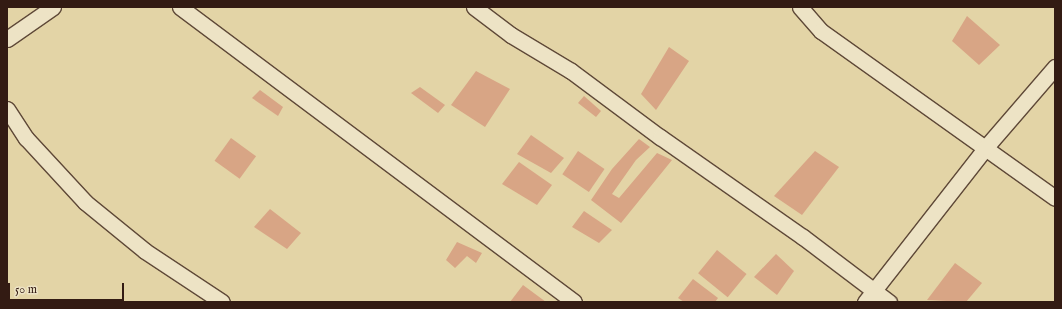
<!DOCTYPE html>
<html>
<head>
<meta charset="utf-8">
<style>
  body { margin:0 }
  #map { position:relative; width:1062px; height:309px; overflow:hidden; background:#e3d4a6; font-family:"IM FELL English",serif }
  div>[style] { position:absolute }
  .building>* { inset:0; background:#d8a585; transform-origin:0 0 }
  .roads { filter:drop-shadow(1px 0 #5f4938) drop-shadow(-1px 0 #5f4938) drop-shadow(0 1px #5f4938) drop-shadow(0 -1px #5f4938) }
  .street>* { height:15px; margin:-7.5px; padding:0 7.5px; transform-origin:7.5px; border-radius:7.5px; background:#ede3c5 }
  span { translate:-50% -50%; white-space:nowrap; text-align:center; line-height:1.15; -webkit-text-stroke:3px #ede3c5; paint-order:stroke }
  .frame { position:absolute; inset:0; border:8px solid #331b13; pointer-events:none }
  .scale { position:absolute; left:8px; top:283px; width:116px; height:18px; box-sizing:border-box; border:2px solid #331b13; border-top:0; padding-left:5px; font-size:12px; line-height:14px; white-space:nowrap; color:#331b13; -webkit-text-stroke:3px #ede3c5; paint-order:stroke }
</style>
</head>
<body>
<div id="map">
  <div class="building">
    <i style="clip-path:polygon(967px 16px,1000px 45px,979px 65px,952px 41px)"></i>
    <i style="clip-path:polygon(669px 47px,689px 61px,656px 110px,641px 94px)"></i>
    <i style="clip-path:polygon(476px 71px,510px 89px,485px 127px,451px 105px)"></i>
    <i style="clip-path:polygon(420px 87px,445px 105px,438px 113px,411px 93px)"></i>
    <i style="clip-path:polygon(260px 90px,283px 107px,278px 116px,252px 98px)"></i>
    <i style="clip-path:polygon(584px 96px,601px 111px,596px 117px,578px 103px)"></i>
    <i style="clip-path:polygon(531px 135px,564px 158px,551px 173px,517px 154px)"></i>
    <i style="left:231px;top:138px;width:31px;height:28px;rotate:36deg"></i>
    <i style="clip-path:polygon(639px 139px,650px 147px,636px 160px,612px 194px,619px 198px,657px 153px,672px 160px,621px 223px,591px 200px,612px 169px)"></i>
    <i style="left:578px;top:151px;width:32px;height:28px;rotate:34deg"></i>
    <i style="clip-path:polygon(815px 151px,839px 167px,802px 215px,774px 196px)"></i>
    <i style="clip-path:polygon(519px 162px,552px 185px,537px 205px,502px 184px)"></i>
    <i style="clip-path:polygon(270px 209px,301px 233px,287px 249px,254px 227px)"></i>
    <i style="clip-path:polygon(584px 211px,612px 230px,599px 243px,572px 227px)"></i>
    <i style="clip-path:polygon(457px 242px,482px 253px,476px 263px,467px 256px,455px 268px,446px 260px)"></i>
    <i style="left:717px;top:250px;width:38px;height:30px;rotate:39deg"></i>
    <i style="clip-path:polygon(776px 254px,794px 271px,777px 295px,754px 277px)"></i>
    <i style="clip-path:polygon(955px 263px,982px 283px,966px 302px,927px 300px)"></i>
    <i style="clip-path:polygon(693px 279px,718px 298px,715px 302px,684px 302px,678px 298px)"></i>
    <i style="clip-path:polygon(523px 285px,546px 302px,510px 302px)"></i>
  </div>
  <div class="roads">
    <div class="street">
      <i style="left:180px;top:7px;width:492px;rotate:36.8deg"></i>
      <i style="left:474px;top:7px;width:46px;rotate:37.1deg"></i>
      <i style="left:511px;top:35px;width:70px;rotate:31deg"></i>
      <i style="left:571px;top:71px;width:111px;rotate:36.6deg"></i>
      <i style="left:660px;top:137px;width:174px;rotate:35deg"></i>
      <i style="left:803px;top:237px;width:108px;rotate:37.1deg"></i>
      <i style="left:800px;top:7px;width:32px;rotate:49deg"></i>
      <i style="left:821px;top:31px;width:287px;rotate:35.5deg"></i>
      <i style="left:7px;top:39px;width:56px;rotate:-34.8deg"></i>
      <i style="left:7px;top:109px;width:35px;rotate:57deg"></i>
      <i style="left:26px;top:138px;width:87px;rotate:47.3deg"></i>
      <i style="left:85px;top:202px;width:77px;rotate:39.2deg"></i>
      <i style="left:145px;top:251px;width:92px;rotate:33.5deg"></i>
      <i style="left:865px;top:302px;width:197px;rotate:-52deg"></i>
      <i style="left:986px;top:147px;width:106px;rotate:-49.2deg"></i>
    </div>
  </div>
  <div class="frame"></div>
  <div class="scale">50 m</div>
</div>
</body>
</html>
